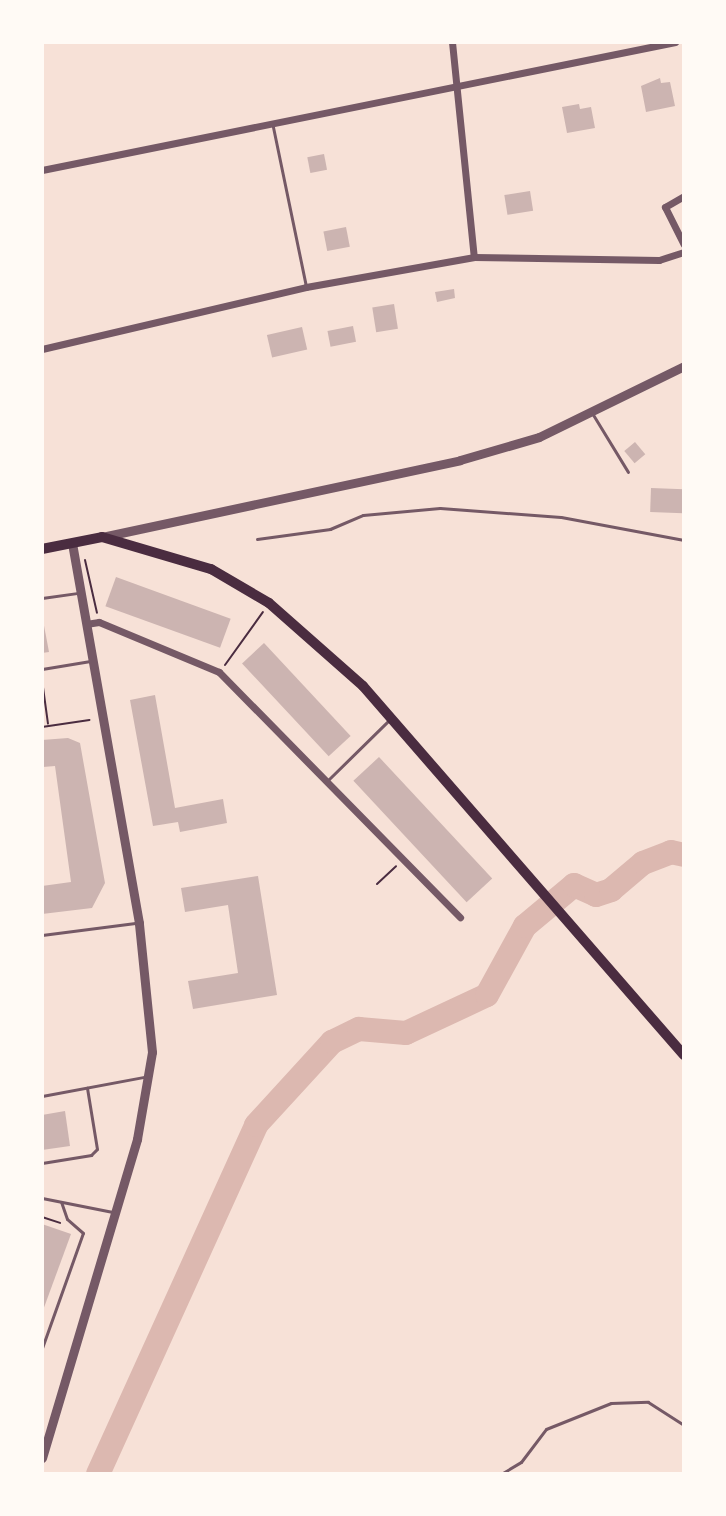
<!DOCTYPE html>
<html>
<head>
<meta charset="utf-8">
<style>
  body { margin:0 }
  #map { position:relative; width:726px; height:1516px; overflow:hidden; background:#f7e1d7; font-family:"Source Sans 3",sans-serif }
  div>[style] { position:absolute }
  .river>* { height:24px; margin:-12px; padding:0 12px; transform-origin:12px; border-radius:12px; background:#dcb8b0 }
  .building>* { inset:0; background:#ccb4b1; transform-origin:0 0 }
  .path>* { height:2px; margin:-1px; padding:0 1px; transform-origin:1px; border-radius:1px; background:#4a2c40 }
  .service>* { height:3px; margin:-1.5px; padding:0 1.5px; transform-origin:1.5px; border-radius:1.5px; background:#755966 }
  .minor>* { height:7px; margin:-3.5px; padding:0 3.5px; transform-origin:3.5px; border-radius:3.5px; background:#755966 }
  .tertiary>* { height:9px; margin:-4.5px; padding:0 4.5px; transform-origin:4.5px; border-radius:4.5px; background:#755966 }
  .secondary>* { height:10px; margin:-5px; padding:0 5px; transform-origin:5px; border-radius:5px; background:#4a2c40 }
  span { translate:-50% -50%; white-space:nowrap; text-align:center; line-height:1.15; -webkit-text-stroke:7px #fffaf5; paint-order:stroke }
  .frame { position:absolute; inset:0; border:44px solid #fffaf5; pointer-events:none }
</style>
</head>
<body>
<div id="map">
  <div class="river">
    <i style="left:98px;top:1474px;width:383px;rotate:-65.6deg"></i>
    <i style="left:256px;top:1125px;width:113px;rotate:-47.5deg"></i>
    <i style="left:332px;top:1042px;width:30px;rotate:-26deg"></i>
    <i style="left:359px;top:1029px;width:47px;rotate:4.9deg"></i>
    <i style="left:406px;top:1033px;width:89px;rotate:-25.1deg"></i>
    <i style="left:487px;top:995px;width:79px;rotate:-61.2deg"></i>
    <i style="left:525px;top:926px;width:64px;rotate:-39.9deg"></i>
    <i style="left:574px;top:885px;width:24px;rotate:24deg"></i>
    <i style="left:596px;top:895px;width:16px;rotate:-18deg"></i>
    <i style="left:611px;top:890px;width:42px;rotate:-40.2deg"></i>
    <i style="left:643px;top:863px;width:30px;rotate:-21deg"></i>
    <i style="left:671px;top:852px;width:13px;rotate:13deg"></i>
  </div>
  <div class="building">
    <i style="clip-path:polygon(660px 78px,661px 83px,670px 82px,675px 106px,646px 112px,641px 86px)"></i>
    <i style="clip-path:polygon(579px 104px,580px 109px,591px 107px,595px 128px,567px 133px,562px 107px)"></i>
    <i style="left:324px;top:154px;width:16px;height:17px;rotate:79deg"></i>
    <i style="left:530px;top:191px;width:20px;height:26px;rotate:81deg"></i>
    <i style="left:346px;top:227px;width:20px;height:23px;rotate:79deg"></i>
    <i style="clip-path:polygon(454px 289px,455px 298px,437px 302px,435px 292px)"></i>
    <i style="left:394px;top:304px;width:25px;height:22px;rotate:81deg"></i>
    <i style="left:353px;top:326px;width:16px;height:26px;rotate:79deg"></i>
    <i style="left:302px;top:327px;width:23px;height:36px;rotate:77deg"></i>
    <i style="left:635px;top:442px;width:16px;height:14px;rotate:50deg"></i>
    <i style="left:651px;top:488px;width:33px;height:24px;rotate:2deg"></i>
    <i style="left:116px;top:577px;width:122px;height:31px;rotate:20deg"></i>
    <i style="clip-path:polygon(42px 615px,49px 652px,42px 653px)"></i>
    <i style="left:264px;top:643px;width:127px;height:30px;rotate:47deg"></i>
    <i style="clip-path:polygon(155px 695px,175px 808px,223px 799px,227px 823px,180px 832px,178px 822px,153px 826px,130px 700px)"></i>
    <i style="clip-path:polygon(68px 738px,80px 743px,105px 883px,92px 908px,42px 914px,42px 886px,71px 882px,55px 766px,43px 767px,42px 740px)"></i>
    <i style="left:379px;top:757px;width:166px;height:35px;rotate:47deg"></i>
    <i style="clip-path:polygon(258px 876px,277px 995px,193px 1009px,188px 981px,238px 973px,228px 905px,185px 912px,181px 888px)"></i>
    <i style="clip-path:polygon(65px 1111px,70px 1146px,42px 1150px,42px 1115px)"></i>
    <i style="clip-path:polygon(42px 1224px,71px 1234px,42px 1313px)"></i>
  </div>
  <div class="path">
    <i style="left:85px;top:560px;width:54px;rotate:77.2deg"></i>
    <i style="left:225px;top:665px;width:65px;rotate:-54.4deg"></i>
    <i style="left:42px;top:680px;width:44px;rotate:82.2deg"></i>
    <i style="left:42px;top:727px;width:48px;rotate:-8.5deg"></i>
    <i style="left:377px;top:884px;width:26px;rotate:-43deg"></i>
    <i style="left:42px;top:1217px;width:19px;rotate:18deg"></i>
  </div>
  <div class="service">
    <i style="left:273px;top:127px;width:163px;rotate:78.3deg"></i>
    <i style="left:592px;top:413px;width:69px;rotate:58.6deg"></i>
    <i style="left:257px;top:539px;width:74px;rotate:-7.8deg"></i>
    <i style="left:330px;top:529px;width:36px;rotate:-23deg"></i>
    <i style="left:363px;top:515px;width:77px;rotate:-5.2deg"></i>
    <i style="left:440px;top:508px;width:121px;rotate:4.3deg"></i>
    <i style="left:561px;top:517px;width:125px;rotate:10.6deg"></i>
    <i style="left:42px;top:598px;width:35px;rotate:-8deg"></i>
    <i style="left:42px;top:669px;width:49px;rotate:-9.5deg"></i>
    <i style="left:328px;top:780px;width:84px;rotate:-44.5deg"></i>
    <i style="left:42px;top:935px;width:94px;rotate:-7.4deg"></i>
    <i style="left:42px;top:1096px;width:104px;rotate:-10.6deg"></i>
    <i style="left:42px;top:1163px;width:50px;rotate:-9.3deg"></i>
    <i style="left:91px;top:1155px;width:8px;rotate:-45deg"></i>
    <i style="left:97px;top:1149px;width:62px;rotate:-99.3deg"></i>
    <i style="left:42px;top:1198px;width:72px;rotate:11.2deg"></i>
    <i style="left:42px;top:1348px;width:122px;rotate:-70.4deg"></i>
    <i style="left:83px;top:1233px;width:21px;rotate:-139deg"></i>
    <i style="left:67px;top:1219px;width:18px;rotate:-109deg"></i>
    <i style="left:501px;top:1474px;width:23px;rotate:-31deg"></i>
    <i style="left:521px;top:1462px;width:41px;rotate:-52.9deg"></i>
    <i style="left:546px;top:1429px;width:70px;rotate:-21.8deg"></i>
    <i style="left:611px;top:1403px;width:37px;rotate:-2deg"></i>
    <i style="left:648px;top:1402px;width:43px;rotate:32.6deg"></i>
  </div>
  <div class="minor">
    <i style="left:452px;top:42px;width:216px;rotate:84.2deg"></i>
    <i style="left:42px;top:170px;width:646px;rotate:-11.43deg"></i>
    <i style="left:684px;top:196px;width:22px;rotate:150deg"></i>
    <i style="left:665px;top:207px;width:42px;rotate:63.4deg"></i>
    <i style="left:42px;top:349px;width:271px;rotate:-13.2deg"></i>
    <i style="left:306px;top:287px;width:171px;rotate:-10.1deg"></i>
    <i style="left:474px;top:257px;width:185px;rotate:0.9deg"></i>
    <i style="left:659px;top:260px;width:26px;rotate:-18deg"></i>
    <i style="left:86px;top:624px;width:13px;rotate:-9deg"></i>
    <i style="left:99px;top:622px;width:130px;rotate:22.6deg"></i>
    <i style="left:219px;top:672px;width:344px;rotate:45.5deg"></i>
  </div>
  <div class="tertiary">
    <i style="left:102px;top:537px;width:366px;rotate:-12.1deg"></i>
    <i style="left:460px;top:460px;width:82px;rotate:-16.2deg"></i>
    <i style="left:539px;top:437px;width:161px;rotate:-26.1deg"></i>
    <i style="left:42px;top:1458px;width:333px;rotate:-73.4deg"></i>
    <i style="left:137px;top:1139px;width:88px;rotate:-80.2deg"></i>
    <i style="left:152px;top:1052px;width:130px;rotate:-95.8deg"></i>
    <i style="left:139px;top:923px;width:386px;rotate:-100deg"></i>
  </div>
  <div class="secondary">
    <i style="left:42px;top:549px;width:61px;rotate:-11.3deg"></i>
    <i style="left:102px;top:537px;width:114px;rotate:16.4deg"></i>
    <i style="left:211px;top:569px;width:67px;rotate:30.4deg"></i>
    <i style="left:269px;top:603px;width:125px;rotate:41.4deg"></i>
    <i style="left:363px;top:686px;width:489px;rotate:49deg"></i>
  </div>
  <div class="frame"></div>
</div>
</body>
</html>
